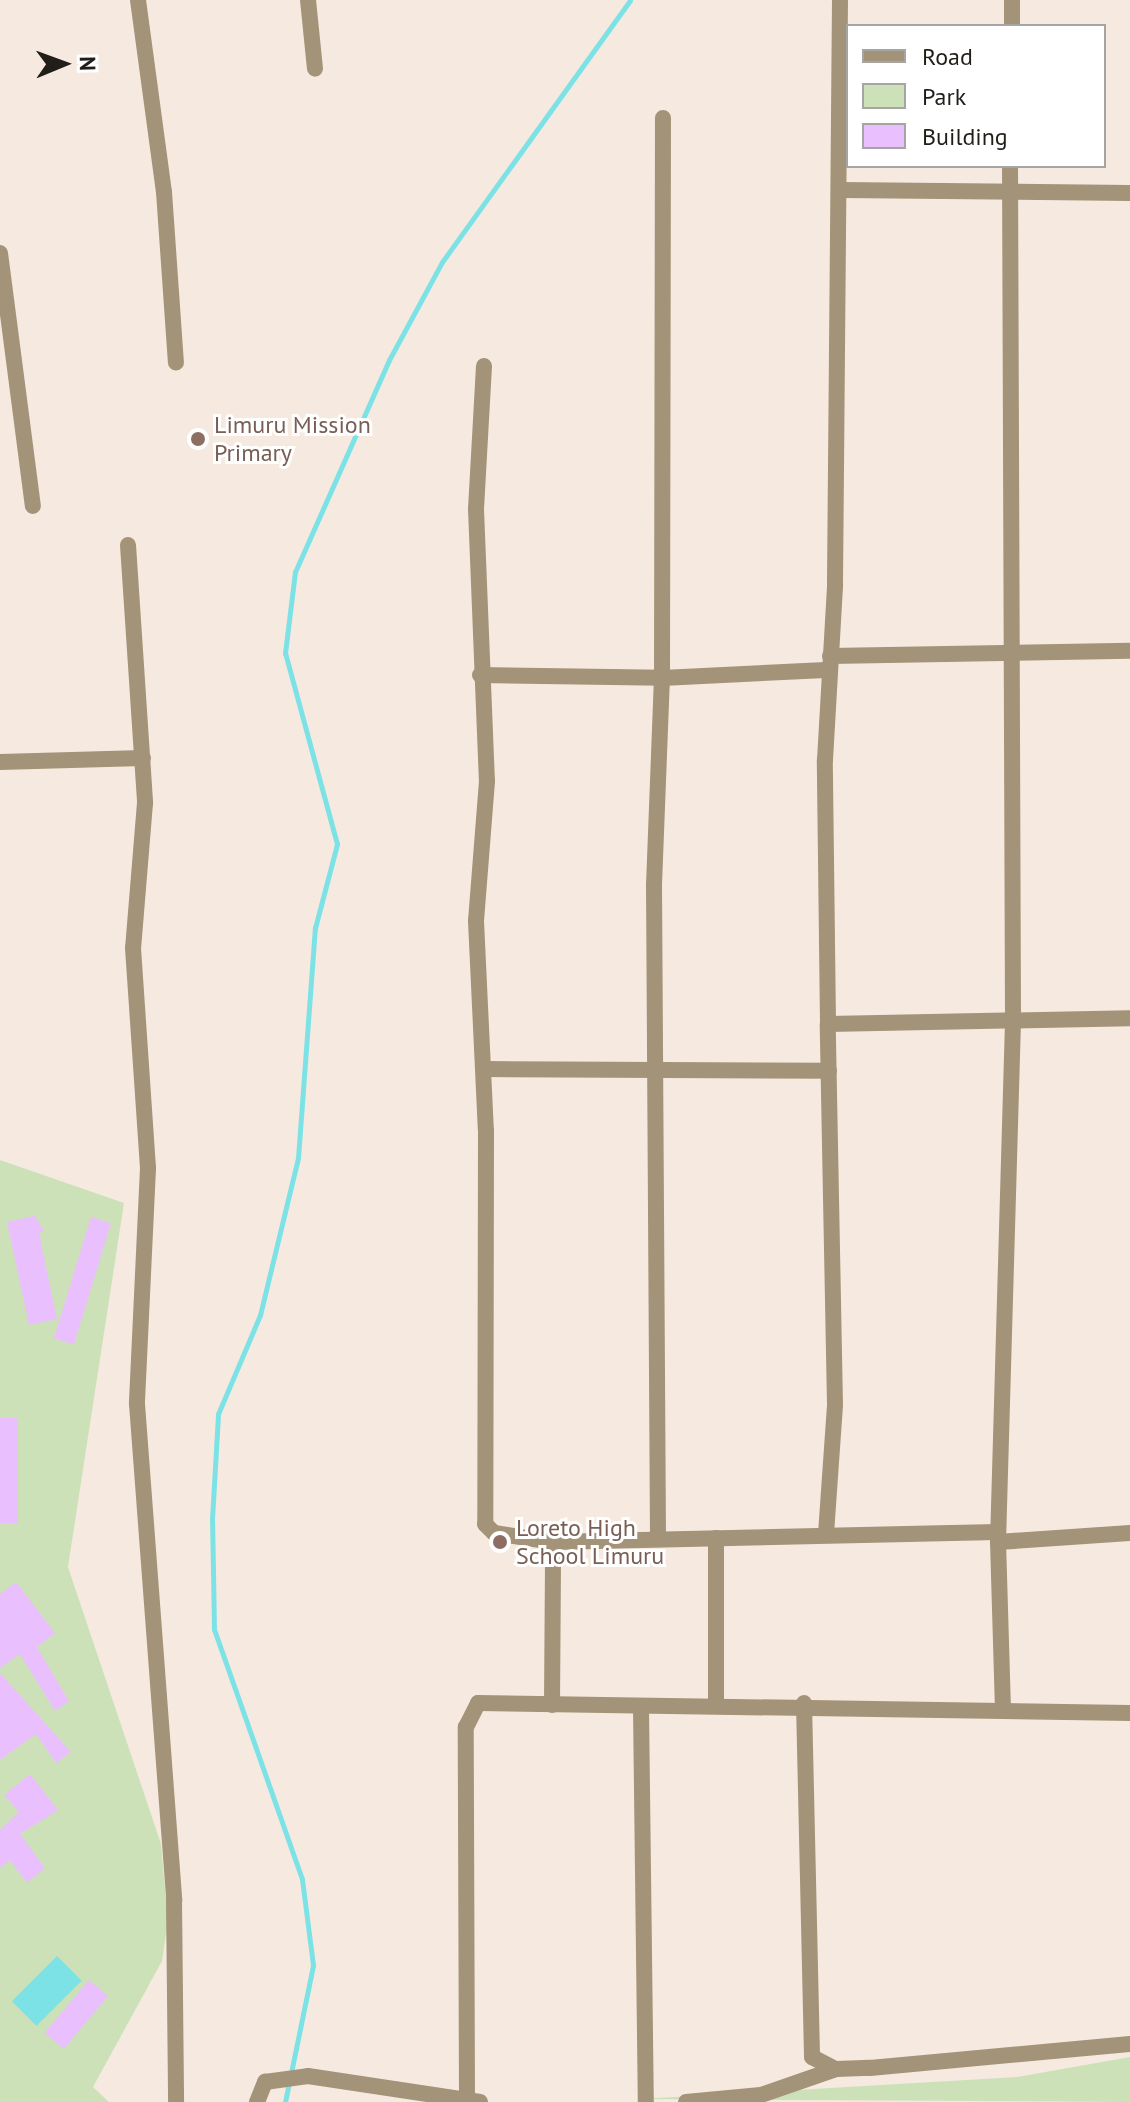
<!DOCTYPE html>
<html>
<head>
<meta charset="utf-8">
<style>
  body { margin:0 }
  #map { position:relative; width:1130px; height:2102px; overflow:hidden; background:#f6eae0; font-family:"PT Sans",sans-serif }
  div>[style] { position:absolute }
  .green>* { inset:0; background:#cde1b9 }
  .water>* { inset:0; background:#7de2e6; transform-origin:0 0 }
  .stream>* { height:5px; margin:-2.5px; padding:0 2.5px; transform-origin:2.5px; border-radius:2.5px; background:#7de2e6 }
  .building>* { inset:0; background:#eabffd; transform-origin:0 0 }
  .street>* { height:16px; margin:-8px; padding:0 8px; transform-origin:8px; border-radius:8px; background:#a39378 }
  .dots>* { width:22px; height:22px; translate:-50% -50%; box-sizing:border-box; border:4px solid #fff; border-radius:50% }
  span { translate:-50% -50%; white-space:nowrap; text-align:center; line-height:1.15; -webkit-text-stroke:6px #fff; paint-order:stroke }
  .education-label { font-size:24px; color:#785e54 }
  .left { translate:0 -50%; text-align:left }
  .legend { position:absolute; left:846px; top:24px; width:260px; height:144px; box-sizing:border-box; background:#fff; border:2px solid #a6a5a3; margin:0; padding:10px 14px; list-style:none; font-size:24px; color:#211e1a }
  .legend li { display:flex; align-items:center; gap:16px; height:40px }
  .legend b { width:40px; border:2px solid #a6a5a3 }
  .north { position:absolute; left:24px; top:24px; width:80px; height:80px; -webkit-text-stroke:6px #fff; paint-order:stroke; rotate:89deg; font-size:22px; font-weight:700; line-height:32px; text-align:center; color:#211e1a }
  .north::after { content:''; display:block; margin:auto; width:28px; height:36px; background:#211e1a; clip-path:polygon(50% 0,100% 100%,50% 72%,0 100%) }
</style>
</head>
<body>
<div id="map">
  <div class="green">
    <i style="clip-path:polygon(0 1160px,124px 1203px,68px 1567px,161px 1844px,168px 1921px,162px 1961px,93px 2087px,109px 2102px,0 2102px)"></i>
    <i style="clip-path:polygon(1130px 2057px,1130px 2102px,640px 2099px,1017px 2077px)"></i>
  </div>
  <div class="water">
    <i style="left:57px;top:1956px;width:35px;height:64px;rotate:45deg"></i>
  </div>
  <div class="stream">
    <i style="left:285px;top:2102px;width:140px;rotate:-78.4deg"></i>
    <i style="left:313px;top:1965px;width:87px;rotate:-97.3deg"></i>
    <i style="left:302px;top:1879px;width:265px;rotate:-109.4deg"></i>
    <i style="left:214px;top:1629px;width:110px;rotate:-91deg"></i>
    <i style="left:212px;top:1519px;width:105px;rotate:-86.7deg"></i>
    <i style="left:218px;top:1414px;width:108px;rotate:-67deg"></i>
    <i style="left:260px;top:1315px;width:162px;rotate:-76.4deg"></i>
    <i style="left:298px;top:1158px;width:231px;rotate:-85.8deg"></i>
    <i style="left:315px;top:928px;width:87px;rotate:-75.3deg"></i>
    <i style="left:337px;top:844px;width:198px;rotate:-105.2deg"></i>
    <i style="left:285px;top:653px;width:82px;rotate:-83deg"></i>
    <i style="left:295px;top:572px;width:232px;rotate:-66.1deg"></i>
    <i style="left:389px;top:360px;width:111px;rotate:-61.6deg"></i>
    <i style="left:442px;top:262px;width:322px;rotate:-54.3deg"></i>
  </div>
  <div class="building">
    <i style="clip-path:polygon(35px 1216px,44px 1231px,39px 1233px,57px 1319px,29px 1325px,7px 1222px)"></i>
    <i style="left:91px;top:1217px;width:21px;height:127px;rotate:17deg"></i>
    <i style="left:0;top:1418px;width:18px;height:105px"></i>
    <i style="clip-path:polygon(16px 1582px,55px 1633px,37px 1647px,69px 1701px,55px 1711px,20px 1654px,0 1668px,0 1594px)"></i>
    <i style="clip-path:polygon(0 1673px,71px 1752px,56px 1763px,36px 1734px,0 1760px)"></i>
    <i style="clip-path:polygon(30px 1774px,58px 1810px,20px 1834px,45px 1868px,27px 1883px,10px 1860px,0 1868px,0 1830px,19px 1812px,4px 1795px)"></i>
    <i style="left:89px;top:1980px;width:25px;height:69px;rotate:40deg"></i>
  </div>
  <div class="street">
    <i style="left:138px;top:0;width:194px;rotate:82.3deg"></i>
    <i style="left:164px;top:192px;width:171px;rotate:86deg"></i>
    <i style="left:308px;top:0;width:69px;rotate:84.2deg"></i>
    <i style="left:1012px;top:0;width:26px;rotate:90deg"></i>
    <i style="left:840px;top:190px;width:290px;rotate:0.6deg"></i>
    <i style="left:0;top:253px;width:255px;rotate:82.6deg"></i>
    <i style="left:484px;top:366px;width:143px;rotate:93.2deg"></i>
    <i style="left:476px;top:509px;width:272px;rotate:87.7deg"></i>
    <i style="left:487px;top:781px;width:140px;rotate:94.5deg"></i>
    <i style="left:476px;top:921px;width:209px;rotate:87.3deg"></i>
    <i style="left:486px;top:1130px;width:394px;rotate:90.1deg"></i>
    <i style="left:485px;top:1524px;width:13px;rotate:45deg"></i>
    <i style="left:494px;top:1533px;width:60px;rotate:8.7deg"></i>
    <i style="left:553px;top:1542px;width:445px;rotate:-1.3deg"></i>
    <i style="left:128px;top:545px;width:259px;rotate:86.2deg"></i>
    <i style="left:145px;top:803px;width:145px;rotate:94.7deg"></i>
    <i style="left:133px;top:948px;width:221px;rotate:86.1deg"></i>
    <i style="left:148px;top:1168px;width:236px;rotate:92.7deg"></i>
    <i style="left:137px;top:1404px;width:498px;rotate:85.7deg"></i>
    <i style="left:174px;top:1901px;width:201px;rotate:89.4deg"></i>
    <i style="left:830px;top:656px;width:300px;rotate:-1deg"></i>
    <i style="left:480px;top:675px;width:182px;rotate:0.9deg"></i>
    <i style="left:662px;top:678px;width:164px;rotate:-2.8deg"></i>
    <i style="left:0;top:762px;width:143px;rotate:-1.6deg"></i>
    <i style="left:828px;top:1024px;width:264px;rotate:-90.7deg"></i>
    <i style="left:825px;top:760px;width:176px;rotate:-86.7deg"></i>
    <i style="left:835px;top:584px;width:584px;rotate:-89.51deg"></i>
    <i style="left:484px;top:1069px;width:345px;rotate:0.3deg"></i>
    <i style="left:826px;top:1534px;width:129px;rotate:-86deg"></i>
    <i style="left:835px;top:1405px;width:381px;rotate:-91.1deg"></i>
    <i style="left:828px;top:1024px;width:302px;rotate:-1.1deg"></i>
    <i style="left:658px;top:1538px;width:653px;rotate:-90.35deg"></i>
    <i style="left:654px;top:885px;width:207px;rotate:-87.8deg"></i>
    <i style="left:662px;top:678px;width:560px;rotate:-89.9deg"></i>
    <i style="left:998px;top:1542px;width:132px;rotate:-3.9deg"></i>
    <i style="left:716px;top:1702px;width:164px;rotate:-90deg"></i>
    <i style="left:804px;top:1703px;width:354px;rotate:88.7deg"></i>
    <i style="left:812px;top:2057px;width:27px;rotate:27deg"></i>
    <i style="left:836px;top:2069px;width:34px;rotate:-2deg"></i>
    <i style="left:870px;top:2068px;width:261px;rotate:-5.3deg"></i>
    <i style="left:552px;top:1705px;width:163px;rotate:-89.6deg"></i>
    <i style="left:641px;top:1708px;width:394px;rotate:89.3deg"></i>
    <i style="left:1003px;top:1710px;width:168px;rotate:-91.7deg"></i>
    <i style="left:998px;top:1542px;width:522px;rotate:-88.35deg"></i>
    <i style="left:1013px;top:1020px;width:854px;rotate:-90.2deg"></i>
    <i style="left:467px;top:2101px;width:374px;rotate:-90.2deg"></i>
    <i style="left:466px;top:1727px;width:27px;rotate:-63deg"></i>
    <i style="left:478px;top:1703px;width:652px;rotate:0.88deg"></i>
    <i style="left:257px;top:2102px;width:22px;rotate:-68deg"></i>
    <i style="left:265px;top:2082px;width:43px;rotate:-7.9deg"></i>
    <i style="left:308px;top:2076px;width:174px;rotate:8.6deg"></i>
    <i style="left:686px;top:2102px;width:75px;rotate:-5.3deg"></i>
    <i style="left:761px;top:2095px;width:79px;rotate:-19.1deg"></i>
  </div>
  <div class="dots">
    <i style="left:198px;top:439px;background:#8d6e63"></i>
    <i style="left:500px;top:1542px;background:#8d6e63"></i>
  </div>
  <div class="education-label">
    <span class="left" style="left:214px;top:439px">Limuru Mission<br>Primary</span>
    <span class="left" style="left:516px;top:1542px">Loreto High<br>School Limuru</span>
  </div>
  <ul class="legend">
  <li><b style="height:10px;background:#a39378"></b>Road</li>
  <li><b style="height:22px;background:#cde1b9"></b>Park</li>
  <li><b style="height:22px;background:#eabffd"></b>Building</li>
  </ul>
  <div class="north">N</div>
</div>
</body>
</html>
